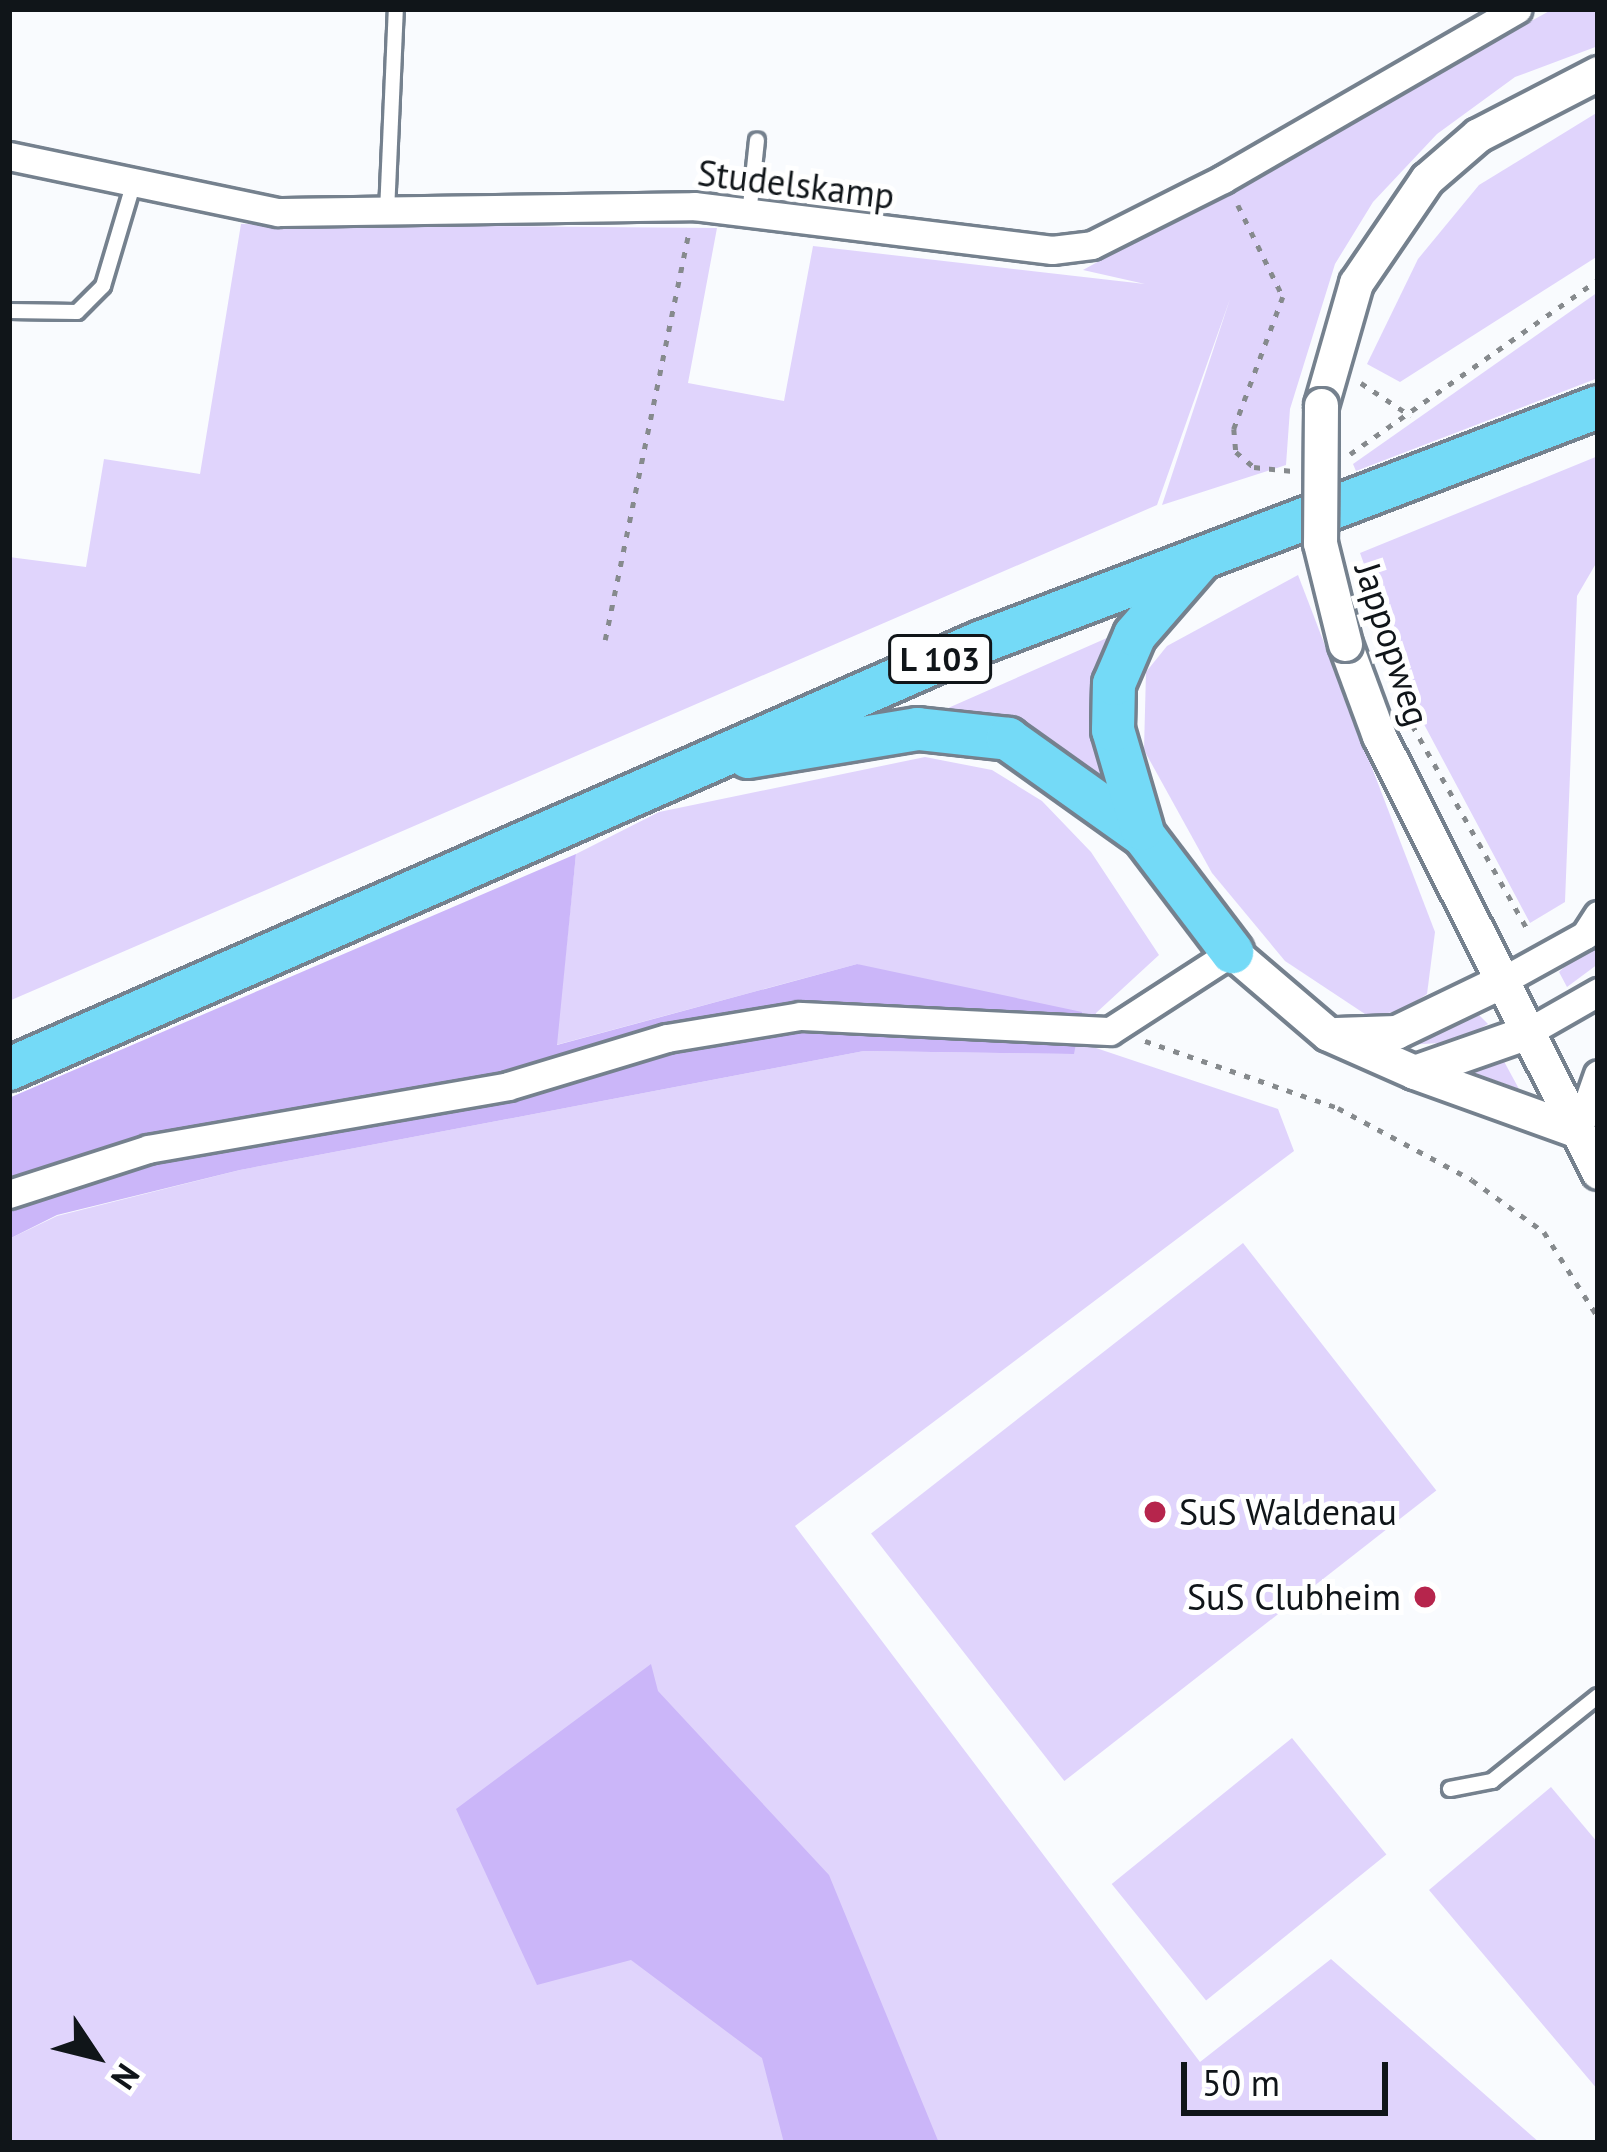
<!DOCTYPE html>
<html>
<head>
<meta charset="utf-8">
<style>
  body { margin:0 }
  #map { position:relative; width:1607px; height:2152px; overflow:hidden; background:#f9fbfe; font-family:"PT Sans",sans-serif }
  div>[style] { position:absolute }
  .green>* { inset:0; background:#e0d4fc; transform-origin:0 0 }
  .forest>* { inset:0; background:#cbb6f9 }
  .path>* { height:4.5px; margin-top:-2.25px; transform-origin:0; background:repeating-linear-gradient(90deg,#868a8d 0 6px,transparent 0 15px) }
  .roads { filter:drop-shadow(3px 0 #75818e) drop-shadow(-3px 0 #75818e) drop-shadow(0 3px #75818e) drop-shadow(0 -3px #75818e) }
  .service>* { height:14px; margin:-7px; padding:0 7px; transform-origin:7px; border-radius:7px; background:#fff }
  .minor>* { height:27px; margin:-13.5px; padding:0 13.5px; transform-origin:13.5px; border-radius:13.5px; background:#fff }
  .tertiary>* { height:33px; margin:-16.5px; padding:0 16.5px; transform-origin:16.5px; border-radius:16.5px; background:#fff }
  .primary>* { height:42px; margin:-21px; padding:0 21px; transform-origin:21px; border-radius:21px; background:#74daf7 }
  .bridges { filter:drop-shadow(3px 0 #75818e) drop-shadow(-3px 0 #75818e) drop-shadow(0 3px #75818e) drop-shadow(0 -3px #75818e) }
  .tertiary-bridge>* { height:33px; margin:-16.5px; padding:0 16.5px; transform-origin:16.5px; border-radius:16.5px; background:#fff }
  .dots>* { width:33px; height:33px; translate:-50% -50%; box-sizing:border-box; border:6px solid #fff; border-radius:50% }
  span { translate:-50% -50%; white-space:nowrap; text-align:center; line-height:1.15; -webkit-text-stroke:10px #fff; paint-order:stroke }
  .shield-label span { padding:3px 9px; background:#fff; border:3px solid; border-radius:9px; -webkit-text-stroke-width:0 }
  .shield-label { font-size:33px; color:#101519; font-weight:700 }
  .street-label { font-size:36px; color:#101519 }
  .poi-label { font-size:36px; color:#101519 }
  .left { translate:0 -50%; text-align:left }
  .right { translate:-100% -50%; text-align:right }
  .frame { position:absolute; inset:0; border:12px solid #101519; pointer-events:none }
  .north { position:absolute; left:36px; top:1996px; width:120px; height:120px; -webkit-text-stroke:9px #fff; paint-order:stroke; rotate:125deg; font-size:33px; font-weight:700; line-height:48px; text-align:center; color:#101519 }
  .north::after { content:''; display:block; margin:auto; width:42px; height:54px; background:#101519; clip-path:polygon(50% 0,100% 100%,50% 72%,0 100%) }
  .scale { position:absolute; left:1181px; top:2062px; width:207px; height:54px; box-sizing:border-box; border:6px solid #101519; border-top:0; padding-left:15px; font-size:36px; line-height:42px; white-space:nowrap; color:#101519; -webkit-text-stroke:9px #fff; paint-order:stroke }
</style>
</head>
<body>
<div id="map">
  <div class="green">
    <i style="clip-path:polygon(1553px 9px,1598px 9px,1598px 46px,1515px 77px,1437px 134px,1373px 202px,1335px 264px,1290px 409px,1286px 465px,1162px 505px,1230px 299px,1157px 505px,9px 1001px,9px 557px,86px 567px,104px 459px,200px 474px,241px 224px,717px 228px,688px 383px,784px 401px,813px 246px,1145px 284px,1083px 270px)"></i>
    <i style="clip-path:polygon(1598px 112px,1598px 256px,1400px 382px,1367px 364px,1418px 259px,1479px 185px)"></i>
    <i style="clip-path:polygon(1598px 292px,1598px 378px,1356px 471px,1353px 464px)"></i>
    <i style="clip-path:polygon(1598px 456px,1598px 560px,1577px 596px,1565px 902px,1530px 923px,1418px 713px,1360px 553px)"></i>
    <i style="clip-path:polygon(1298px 575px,1435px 932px,1427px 994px,1401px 1011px,1368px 1016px,1285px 961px,1212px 873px,1144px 750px,1146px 672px,1167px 646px)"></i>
    <i style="clip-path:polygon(1116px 634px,1106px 782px,1020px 726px,939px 712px)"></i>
    <i style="clip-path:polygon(925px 757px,992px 770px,1042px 801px,1091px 852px,1159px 955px,1096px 1013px,1093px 1047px,1278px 1109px,1294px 1151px,795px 1526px,1200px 2062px,1331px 1959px,1540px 2143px,9px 2143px,9px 1239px,57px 1216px,240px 1170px,864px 1051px,1074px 1054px,857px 964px,556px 1045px,576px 854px,659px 812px)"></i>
    <i style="clip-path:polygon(1598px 936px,1598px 964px,1567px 987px,1559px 972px)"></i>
    <i style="clip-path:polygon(1479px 1015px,1488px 1024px,1456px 1042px,1407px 1045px)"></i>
    <i style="clip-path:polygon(1500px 1054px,1519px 1089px,1464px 1069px)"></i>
    <i style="left:1243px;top:1243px;width:314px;height:472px;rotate:52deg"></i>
    <i style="left:1292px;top:1738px;width:150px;height:232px;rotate:51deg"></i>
    <i style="clip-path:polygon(1551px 1787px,1598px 1843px,1598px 2090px,1429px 1890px)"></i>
  </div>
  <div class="forest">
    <i style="clip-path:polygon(576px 854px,557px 1045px,857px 964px,1082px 1012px,1074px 1054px,864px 1051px,240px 1170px,57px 1215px,9px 1239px,9px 1098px)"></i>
    <i style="clip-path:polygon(651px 1664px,658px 1691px,829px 1875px,939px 2143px,784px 2143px,762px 2058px,631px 1960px,537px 1985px,456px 1809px)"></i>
  </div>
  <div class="path">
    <i style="left:1238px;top:205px;width:102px;rotate:63.9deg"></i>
    <i style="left:1283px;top:297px;width:141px;rotate:110.4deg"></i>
    <i style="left:1234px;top:429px;width:23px;rotate:85deg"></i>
    <i style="left:1236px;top:452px;width:23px;rotate:40deg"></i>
    <i style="left:1254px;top:467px;width:39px;rotate:6deg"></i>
    <i style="left:1361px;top:383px;width:60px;rotate:33.4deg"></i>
    <i style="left:1350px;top:454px;width:303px;rotate:-35.1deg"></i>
    <i style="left:605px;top:640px;width:412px;rotate:-78.4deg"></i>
    <i style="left:1405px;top:712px;width:253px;rotate:60.6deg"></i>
    <i style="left:1145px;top:1041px;width:204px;rotate:19.1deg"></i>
    <i style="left:1338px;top:1108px;width:152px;rotate:28.2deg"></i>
    <i style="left:1472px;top:1180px;width:89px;rotate:35.8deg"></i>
    <i style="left:1544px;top:1232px;width:101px;rotate:57.6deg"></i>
  </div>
  <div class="roads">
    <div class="service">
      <i style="left:387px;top:212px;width:203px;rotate:-87.5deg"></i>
      <i style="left:749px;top:215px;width:75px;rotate:-83.9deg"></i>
      <i style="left:9px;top:311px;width:68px;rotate:0.8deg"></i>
      <i style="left:77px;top:312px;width:37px;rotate:-45deg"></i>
      <i style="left:103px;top:286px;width:109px;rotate:-73.4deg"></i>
      <i style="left:1450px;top:1789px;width:43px;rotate:-10.8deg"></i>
      <i style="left:1492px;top:1781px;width:136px;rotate:-38.7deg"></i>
    </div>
    <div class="minor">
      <i style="left:9px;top:156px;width:275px;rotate:11.8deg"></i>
      <i style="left:278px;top:212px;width:416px;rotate:-0.8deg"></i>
      <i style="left:694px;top:206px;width:361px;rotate:7deg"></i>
      <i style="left:1052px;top:250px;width:40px;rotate:-7.1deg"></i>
      <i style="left:1092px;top:245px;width:147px;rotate:-26.7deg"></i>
      <i style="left:1223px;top:179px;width:340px;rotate:-30deg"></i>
      <i style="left:1502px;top:981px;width:95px;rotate:-29deg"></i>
      <i style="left:1585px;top:935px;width:24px;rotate:-57deg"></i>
      <i style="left:1528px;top:1032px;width:81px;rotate:-29.7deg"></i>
      <i style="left:1578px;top:1131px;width:60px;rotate:-70.7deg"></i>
      <i style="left:9px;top:1194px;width:146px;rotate:-17.9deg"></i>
      <i style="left:148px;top:1149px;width:365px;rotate:-9.9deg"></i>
      <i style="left:508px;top:1086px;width:166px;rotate:-16.8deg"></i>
      <i style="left:667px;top:1038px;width:135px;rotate:-9.4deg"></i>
      <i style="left:800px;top:1016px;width:310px;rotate:2.8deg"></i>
      <i style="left:1110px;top:1031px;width:145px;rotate:-32.9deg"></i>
    </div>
    <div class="tertiary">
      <i style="left:1321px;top:405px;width:127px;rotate:-74deg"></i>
      <i style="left:1356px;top:283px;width:126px;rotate:-55.7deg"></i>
      <i style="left:1427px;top:179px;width:67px;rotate:-40.8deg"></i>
      <i style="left:1478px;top:135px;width:135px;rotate:-27.3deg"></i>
      <i style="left:1345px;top:644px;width:98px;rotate:69.7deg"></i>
      <i style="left:1379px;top:736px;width:488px;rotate:63.3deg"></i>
      <i style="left:1232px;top:952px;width:126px;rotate:40.5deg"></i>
      <i style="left:1328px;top:1034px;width:94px;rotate:23.8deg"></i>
      <i style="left:1414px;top:1072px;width:121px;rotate:-19.3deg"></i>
      <i style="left:1336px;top:1034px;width:60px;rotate:-1.9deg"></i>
      <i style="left:1396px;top:1032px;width:118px;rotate:-25.7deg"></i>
      <i style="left:1414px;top:1072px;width:174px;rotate:19.8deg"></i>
    </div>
    <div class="primary">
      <i style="left:748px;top:757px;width:172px;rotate:-9.4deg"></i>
      <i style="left:918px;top:729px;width:91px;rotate:6.3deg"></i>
      <i style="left:1008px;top:739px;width:167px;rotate:35.5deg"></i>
      <i style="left:1144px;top:836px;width:146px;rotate:52.8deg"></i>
      <i style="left:1142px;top:829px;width:103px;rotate:-106.3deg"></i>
      <i style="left:1113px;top:730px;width:46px;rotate:-88.8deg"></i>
      <i style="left:1114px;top:684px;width:53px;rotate:-66.8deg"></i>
      <i style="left:1135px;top:635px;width:101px;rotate:-49deg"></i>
      <i style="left:9px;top:1069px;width:1059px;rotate:-23.71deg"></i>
      <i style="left:979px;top:643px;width:662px;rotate:-20.87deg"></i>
    </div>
  </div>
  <div class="bridges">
    <div class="tertiary-bridge">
      <i style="left:1321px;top:405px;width:138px;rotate:90.4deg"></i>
      <i style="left:1320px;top:543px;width:104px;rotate:76.1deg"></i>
    </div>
  </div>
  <div class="dots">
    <i style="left:1155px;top:1512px;background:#b6254c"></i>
    <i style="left:1425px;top:1597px;background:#b6254c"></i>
  </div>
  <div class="shield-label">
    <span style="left:940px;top:659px">L 103</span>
  </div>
  <div class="street-label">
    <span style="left:796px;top:184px;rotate:7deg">Studelskamp</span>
    <span style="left:1393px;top:644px;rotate:72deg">Jappopweg</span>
  </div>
  <div class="poi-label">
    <span class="left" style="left:1179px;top:1512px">SuS Waldenau</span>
    <span class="right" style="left:1401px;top:1597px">SuS Clubheim</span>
  </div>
  <div class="frame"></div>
  <div class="north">N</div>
  <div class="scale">50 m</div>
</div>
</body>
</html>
